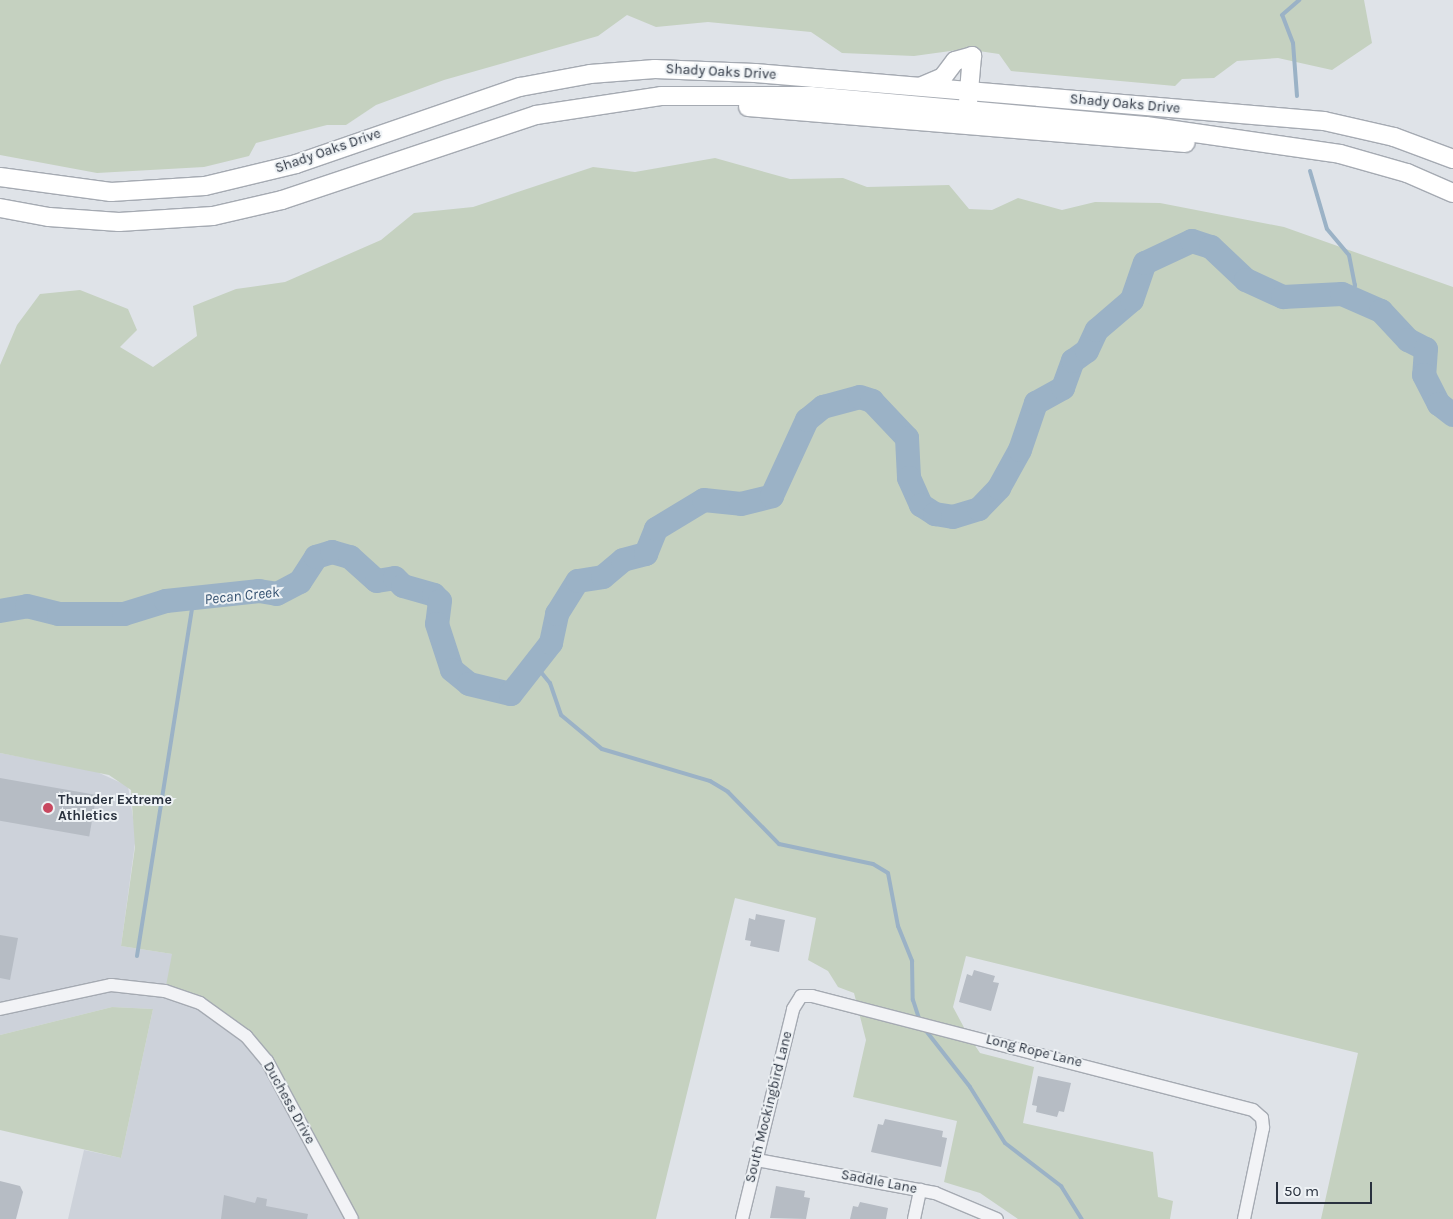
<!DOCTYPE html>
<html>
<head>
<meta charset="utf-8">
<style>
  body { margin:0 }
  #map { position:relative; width:1453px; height:1219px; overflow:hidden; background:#dfe3e8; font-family:Karla,sans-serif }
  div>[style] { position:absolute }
  .built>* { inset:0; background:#cdd2da }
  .green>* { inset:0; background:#c5d1c0 }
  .stream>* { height:4px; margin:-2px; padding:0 2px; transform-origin:2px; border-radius:2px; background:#9bb2c6 }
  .river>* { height:24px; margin:-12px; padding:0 12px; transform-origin:12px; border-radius:12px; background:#9bb2c6 }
  .building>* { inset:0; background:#b6bcc4; transform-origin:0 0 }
  .roads { filter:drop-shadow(1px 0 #a5aab2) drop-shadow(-1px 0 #a5aab2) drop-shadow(0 1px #a5aab2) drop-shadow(0 -1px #a5aab2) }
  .street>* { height:12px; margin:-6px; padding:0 6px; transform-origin:6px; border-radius:6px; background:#f2f3f6 }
  .secondary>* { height:18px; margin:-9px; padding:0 9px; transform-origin:9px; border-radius:9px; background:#fff }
  .dots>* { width:14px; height:14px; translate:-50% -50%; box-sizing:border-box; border:2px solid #eef2f5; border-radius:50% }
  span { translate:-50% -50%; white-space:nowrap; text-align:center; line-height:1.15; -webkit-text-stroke:4px #eef2f5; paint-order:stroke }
  .street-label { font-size:14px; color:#29313e }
  .poi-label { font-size:14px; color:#29313e; font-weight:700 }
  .left { translate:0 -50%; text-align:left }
  .water-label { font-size:15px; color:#345170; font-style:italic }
  .scale { position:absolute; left:1276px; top:1182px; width:96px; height:22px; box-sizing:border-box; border:2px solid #29313e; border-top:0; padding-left:6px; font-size:15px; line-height:18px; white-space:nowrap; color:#29313e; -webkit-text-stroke:4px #eef2f5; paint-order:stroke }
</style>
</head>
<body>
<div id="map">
  <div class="built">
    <i style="clip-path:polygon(0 753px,95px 771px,128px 786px,136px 836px,121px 946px,172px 954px,246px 1036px,352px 1219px,68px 1219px,84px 1150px,121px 1158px,153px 1009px,112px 1007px,0 1035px)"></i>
  </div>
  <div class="green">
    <i style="clip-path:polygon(0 0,1364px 0,1372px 43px,1332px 70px,1278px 58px,1237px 61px,1214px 78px,1182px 79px,1175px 86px,1011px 71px,999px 54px,965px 49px,914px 56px,842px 53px,811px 32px,708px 22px,656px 27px,627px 15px,598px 36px,444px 80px,376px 105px,346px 125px,327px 125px,256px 143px,249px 156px,204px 167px,97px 173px,0 155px)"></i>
    <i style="clip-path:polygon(715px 158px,790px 179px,843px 178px,867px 187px,949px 185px,969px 209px,992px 210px,1018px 198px,1062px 210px,1095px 202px,1160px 203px,1284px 227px,1453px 287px,1453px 1219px,1321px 1219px,1358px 1053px,966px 956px,953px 1007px,968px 1035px,980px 1053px,1034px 1067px,1023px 1123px,1153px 1152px,1158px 1197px,1173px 1201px,1170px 1219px,1018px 1219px,980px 1193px,944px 1182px,957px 1121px,853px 1097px,866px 1040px,854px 993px,838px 987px,828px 971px,808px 960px,816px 918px,735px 898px,656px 1219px,352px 1219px,246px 1036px,165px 991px,172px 954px,121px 946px,135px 847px,131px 790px,109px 775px,0 753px,0 365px,17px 325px,40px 294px,80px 290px,128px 309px,137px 330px,120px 347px,153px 367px,197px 336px,193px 306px,236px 289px,285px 282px,381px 240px,414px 213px,473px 207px,593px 167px,635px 172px)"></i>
    <i style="clip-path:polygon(112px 1007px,153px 1009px,121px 1158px,0 1130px,0 1035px)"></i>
  </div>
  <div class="stream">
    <i style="left:1297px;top:96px;width:53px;rotate:-94.3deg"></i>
    <i style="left:1293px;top:43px;width:30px;rotate:-111deg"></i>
    <i style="left:1282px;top:15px;width:23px;rotate:-41deg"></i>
    <i style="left:1310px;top:171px;width:60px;rotate:73.7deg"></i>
    <i style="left:1327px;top:229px;width:34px;rotate:50deg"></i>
    <i style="left:1349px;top:255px;width:31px;rotate:79deg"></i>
    <i style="left:1355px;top:285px;width:11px;rotate:105deg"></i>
    <i style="left:536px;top:666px;width:22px;rotate:51deg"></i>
    <i style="left:550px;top:683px;width:34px;rotate:71deg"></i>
    <i style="left:561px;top:715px;width:53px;rotate:39.7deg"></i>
    <i style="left:602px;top:749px;width:113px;rotate:16.5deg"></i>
    <i style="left:710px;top:781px;width:21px;rotate:31deg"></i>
    <i style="left:728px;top:792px;width:73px;rotate:45.6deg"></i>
    <i style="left:779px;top:844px;width:96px;rotate:12deg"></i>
    <i style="left:873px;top:864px;width:17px;rotate:31deg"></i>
    <i style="left:888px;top:873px;width:54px;rotate:79.3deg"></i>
    <i style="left:898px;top:926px;width:38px;rotate:68deg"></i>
    <i style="left:912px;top:961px;width:39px;rotate:89deg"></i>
    <i style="left:913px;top:1000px;width:22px;rotate:72deg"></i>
    <i style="left:137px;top:956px;width:359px;rotate:-81deg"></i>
    <i style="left:923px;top:1027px;width:76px;rotate:51.9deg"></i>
    <i style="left:970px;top:1087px;width:66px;rotate:58deg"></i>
    <i style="left:1005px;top:1143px;width:71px;rotate:37.5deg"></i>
    <i style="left:1061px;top:1186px;width:39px;rotate:58deg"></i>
  </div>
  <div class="river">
    <i style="left:0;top:611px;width:27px;rotate:-10deg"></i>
    <i style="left:27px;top:606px;width:33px;rotate:14deg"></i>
    <i style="left:59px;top:614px;width:65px"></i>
    <i style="left:124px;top:614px;width:44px;rotate:-17.2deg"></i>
    <i style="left:166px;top:601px;width:94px;rotate:-6.1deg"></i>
    <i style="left:259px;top:591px;width:18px;rotate:9deg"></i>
    <i style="left:277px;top:594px;width:26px;rotate:-28deg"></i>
    <i style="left:300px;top:582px;width:30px;rotate:-57deg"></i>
    <i style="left:316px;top:557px;width:17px;rotate:-17deg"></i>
    <i style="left:332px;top:552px;width:19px;rotate:16deg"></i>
    <i style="left:350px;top:557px;width:36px;rotate:42deg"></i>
    <i style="left:377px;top:581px;width:18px;rotate:-9deg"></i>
    <i style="left:395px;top:578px;width:11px;rotate:45deg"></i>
    <i style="left:403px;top:586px;width:32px;rotate:16deg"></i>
    <i style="left:434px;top:595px;width:8px;rotate:45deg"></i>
    <i style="left:440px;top:601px;width:23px;rotate:97deg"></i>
    <i style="left:437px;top:624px;width:48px;rotate:71.9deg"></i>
    <i style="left:452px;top:670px;width:22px;rotate:39deg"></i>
    <i style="left:469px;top:684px;width:43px;rotate:13.4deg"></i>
    <i style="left:511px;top:694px;width:65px;rotate:-51.9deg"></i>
    <i style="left:551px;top:643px;width:30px;rotate:-78deg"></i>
    <i style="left:557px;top:614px;width:39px;rotate:-58deg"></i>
    <i style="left:578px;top:581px;width:25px;rotate:-9deg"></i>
    <i style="left:603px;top:577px;width:26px;rotate:-40deg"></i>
    <i style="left:623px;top:560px;width:24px;rotate:-15deg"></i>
    <i style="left:646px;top:554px;width:27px;rotate:-68deg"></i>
    <i style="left:656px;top:529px;width:56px;rotate:-31.1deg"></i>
    <i style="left:704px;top:500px;width:37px;rotate:6deg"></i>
    <i style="left:741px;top:504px;width:32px;rotate:-14deg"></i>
    <i style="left:772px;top:496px;width:84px;rotate:-65.3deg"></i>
    <i style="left:807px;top:420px;width:21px;rotate:-39deg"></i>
    <i style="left:823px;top:407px;width:38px;rotate:-15deg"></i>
    <i style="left:860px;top:397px;width:13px;rotate:18deg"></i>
    <i style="left:872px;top:401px;width:51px;rotate:46.6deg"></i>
    <i style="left:907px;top:438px;width:40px;rotate:87.1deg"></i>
    <i style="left:909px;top:478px;width:30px;rotate:66deg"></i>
    <i style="left:921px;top:505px;width:17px;rotate:33deg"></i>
    <i style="left:935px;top:514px;width:18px;rotate:9deg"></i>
    <i style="left:953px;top:517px;width:27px;rotate:-17deg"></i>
    <i style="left:979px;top:509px;width:29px;rotate:-46deg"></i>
    <i style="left:999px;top:488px;width:43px;rotate:-61.1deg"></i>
    <i style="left:1020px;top:450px;width:50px;rotate:-71.2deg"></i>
    <i style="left:1036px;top:403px;width:31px;rotate:-29deg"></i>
    <i style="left:1063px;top:388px;width:29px;rotate:-70deg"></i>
    <i style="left:1073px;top:361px;width:17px;rotate:-36deg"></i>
    <i style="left:1087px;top:351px;width:23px;rotate:-65deg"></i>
    <i style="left:1097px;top:330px;width:46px;rotate:-40.6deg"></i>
    <i style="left:1132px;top:300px;width:39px;rotate:-71deg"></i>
    <i style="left:1145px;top:263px;width:52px;rotate:-25.1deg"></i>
    <i style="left:1192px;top:241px;width:20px;rotate:18deg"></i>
    <i style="left:1211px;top:247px;width:48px;rotate:43.3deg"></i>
    <i style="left:1246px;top:280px;width:41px;rotate:24.7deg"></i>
    <i style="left:1283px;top:297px;width:59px;rotate:-2.9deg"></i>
    <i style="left:1342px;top:294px;width:43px;rotate:23.6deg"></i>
    <i style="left:1381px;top:311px;width:40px;rotate:47deg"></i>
    <i style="left:1408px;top:340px;width:20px;rotate:27deg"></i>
    <i style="left:1426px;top:349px;width:26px;rotate:94deg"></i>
    <i style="left:1424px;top:375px;width:33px;rotate:63deg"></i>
    <i style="left:1439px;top:404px;width:18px;rotate:38deg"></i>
  </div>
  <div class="building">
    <i style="left:0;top:778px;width:98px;height:42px;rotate:10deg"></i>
    <i style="clip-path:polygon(756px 914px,785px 920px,779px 952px,750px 946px,751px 941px,745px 940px,749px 918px,755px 920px)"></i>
    <i style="clip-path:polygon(0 935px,18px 938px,10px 980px,0 978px)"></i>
    <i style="clip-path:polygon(974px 970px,995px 976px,993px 982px,999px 983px,991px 1011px,959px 1002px,967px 974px,972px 976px)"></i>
    <i style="clip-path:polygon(1038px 1076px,1071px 1083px,1064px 1112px,1059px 1111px,1057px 1117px,1036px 1112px,1037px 1106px,1032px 1105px)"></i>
    <i style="clip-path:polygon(885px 1119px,943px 1131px,942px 1137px,947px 1138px,941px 1167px,871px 1152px,878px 1124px,883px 1125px)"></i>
    <i style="clip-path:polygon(0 1181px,20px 1186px,23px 1192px,16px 1219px,0 1219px)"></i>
    <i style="clip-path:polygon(776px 1186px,805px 1191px,804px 1197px,810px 1198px,806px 1219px,770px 1218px)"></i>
    <i style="clip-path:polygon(224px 1195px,255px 1203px,257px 1197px,267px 1199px,266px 1206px,308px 1214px,307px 1219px,221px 1219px)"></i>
    <i style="clip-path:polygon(860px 1202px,888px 1208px,886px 1219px,850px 1219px,853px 1206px,858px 1207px)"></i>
  </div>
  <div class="roads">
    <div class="street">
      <i style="left:0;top:1009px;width:114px;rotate:-12.2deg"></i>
      <i style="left:111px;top:985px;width:54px;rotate:6.3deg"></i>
      <i style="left:165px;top:991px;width:37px;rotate:19deg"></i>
      <i style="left:200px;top:1003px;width:57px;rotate:35.7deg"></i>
      <i style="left:246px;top:1036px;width:33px;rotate:50deg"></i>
      <i style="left:267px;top:1061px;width:179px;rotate:61.7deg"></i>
      <i style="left:757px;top:1160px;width:181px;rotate:10.5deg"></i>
      <i style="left:935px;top:1193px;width:67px;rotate:22.8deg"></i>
      <i style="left:742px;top:1219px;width:216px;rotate:-76.3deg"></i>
      <i style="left:793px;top:1009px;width:15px;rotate:-58deg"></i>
      <i style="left:801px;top:996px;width:11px"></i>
      <i style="left:812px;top:996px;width:455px;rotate:14.5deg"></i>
      <i style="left:1253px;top:1110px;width:12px;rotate:42deg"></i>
      <i style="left:1262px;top:1118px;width:10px;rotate:84deg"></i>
      <i style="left:1263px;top:1128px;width:93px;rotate:101.8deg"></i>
      <i style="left:914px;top:1219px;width:30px;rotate:-78deg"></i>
    </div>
    <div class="secondary">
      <i style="left:922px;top:86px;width:23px;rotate:-23deg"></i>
      <i style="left:943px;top:77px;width:20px;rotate:-53deg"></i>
      <i style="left:955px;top:61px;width:18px;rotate:-16deg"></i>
      <i style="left:972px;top:56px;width:47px;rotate:94.9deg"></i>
      <i style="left:748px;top:107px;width:439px;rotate:4.7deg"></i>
      <i style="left:0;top:177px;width:112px;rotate:7.7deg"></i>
      <i style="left:111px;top:192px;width:94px;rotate:-3.7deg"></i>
      <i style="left:205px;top:186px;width:94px;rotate:-13.6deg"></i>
      <i style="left:296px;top:164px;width:237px;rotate:-19deg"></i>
      <i style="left:520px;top:87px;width:71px;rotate:-10.5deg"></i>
      <i style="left:590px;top:74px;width:65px;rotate:-4.4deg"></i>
      <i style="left:655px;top:69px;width:100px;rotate:2.3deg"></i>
      <i style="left:755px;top:73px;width:571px;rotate:4.82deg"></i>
      <i style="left:1324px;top:121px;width:72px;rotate:12.9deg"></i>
      <i style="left:1394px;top:137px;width:63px;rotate:20.4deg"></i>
      <i style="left:0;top:208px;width:50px;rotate:10.4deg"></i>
      <i style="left:49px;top:217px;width:70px;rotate:4.1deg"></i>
      <i style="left:119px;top:222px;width:94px;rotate:-3.7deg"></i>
      <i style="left:213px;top:216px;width:71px;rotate:-13.1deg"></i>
      <i style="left:282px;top:200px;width:268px;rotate:-18.5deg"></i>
      <i style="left:536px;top:115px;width:126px;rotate:-8.6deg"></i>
      <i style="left:661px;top:96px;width:150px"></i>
      <i style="left:811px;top:96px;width:336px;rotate:5.1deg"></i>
      <i style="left:1146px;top:126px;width:196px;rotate:8.2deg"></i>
      <i style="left:1340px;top:154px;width:70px;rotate:15.8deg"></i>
      <i style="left:1407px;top:173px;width:50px;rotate:23.5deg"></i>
    </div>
  </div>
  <div class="dots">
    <i style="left:48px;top:808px;background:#c84860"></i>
  </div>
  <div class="street-label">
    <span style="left:721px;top:72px;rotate:3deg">Shady Oaks Drive</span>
    <span style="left:1125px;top:104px;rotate:5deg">Shady Oaks Drive</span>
    <span style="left:328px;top:151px;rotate:-19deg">Shady Oaks Drive</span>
    <span style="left:1034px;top:1051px;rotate:14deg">Long Rope Lane</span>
    <span style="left:289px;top:1103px;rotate:61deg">Duchess Drive</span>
    <span style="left:769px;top:1107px;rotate:-76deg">South Mockingbird Lane</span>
    <span style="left:879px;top:1182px;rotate:11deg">Saddle Lane</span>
  </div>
  <div class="poi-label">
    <span class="left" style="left:58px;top:808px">Thunder Extreme<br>Athletics</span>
  </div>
  <div class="water-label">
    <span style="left:242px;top:596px;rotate:-6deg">Pecan Creek</span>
  </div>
  <div class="scale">50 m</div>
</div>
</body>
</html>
